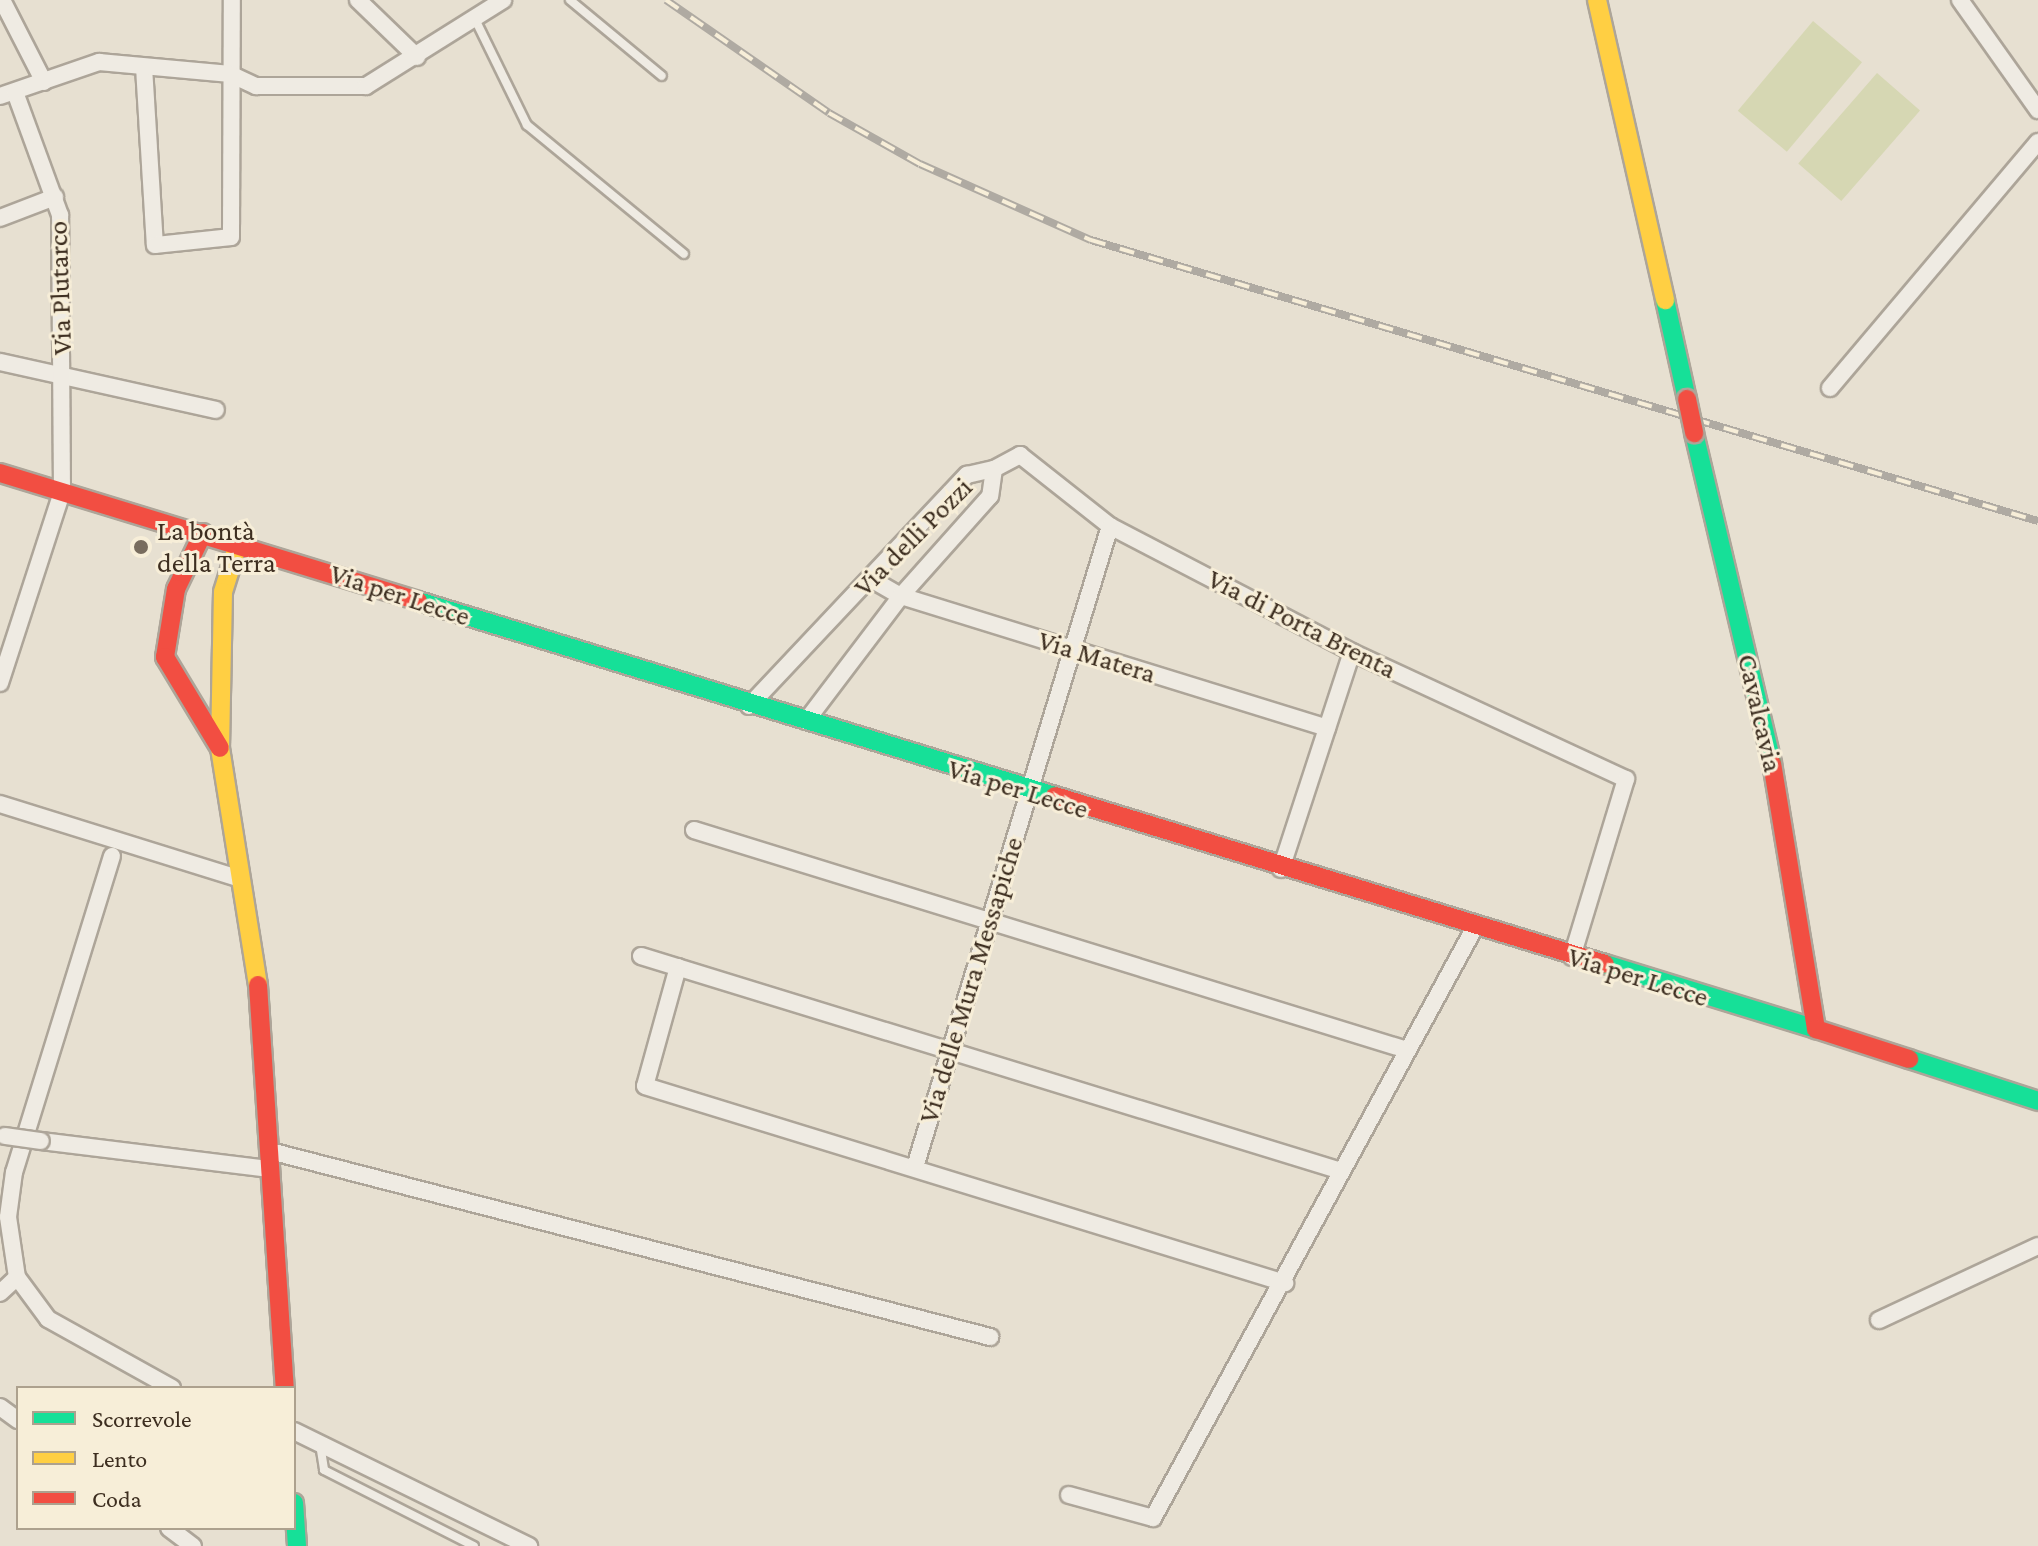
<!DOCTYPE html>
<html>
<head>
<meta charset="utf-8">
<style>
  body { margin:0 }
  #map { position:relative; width:2038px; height:1546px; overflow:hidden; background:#e7e0d1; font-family:"Crimson Pro",serif }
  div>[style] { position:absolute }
  .green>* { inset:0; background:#d6d7b3; transform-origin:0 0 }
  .roads { filter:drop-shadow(2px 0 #ada599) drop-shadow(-2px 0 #ada599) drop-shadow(0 2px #ada599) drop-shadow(0 -2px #ada599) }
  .lane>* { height:8px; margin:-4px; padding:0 4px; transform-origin:4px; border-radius:4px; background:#efebe3 }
  .street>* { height:16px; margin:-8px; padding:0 8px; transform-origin:8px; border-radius:8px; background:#efebe3 }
  .fast>* { height:18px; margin:-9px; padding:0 9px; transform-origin:9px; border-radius:9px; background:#16e098 }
  .slow>* { height:18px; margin:-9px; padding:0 9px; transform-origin:9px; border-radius:9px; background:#ffcf43 }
  .jam>* { height:18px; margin:-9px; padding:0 9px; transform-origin:9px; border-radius:9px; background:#f24e42 }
  .rail>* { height:8px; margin-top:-4px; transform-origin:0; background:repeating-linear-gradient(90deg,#f7eed8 0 15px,#afaaa2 0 30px); box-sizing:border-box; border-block:2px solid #afaaa2 }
  .bridges { filter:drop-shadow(2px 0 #ada599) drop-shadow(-2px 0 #ada599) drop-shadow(0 2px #ada599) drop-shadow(0 -2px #ada599) }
  .street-bridge>* { height:16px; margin:-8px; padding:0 8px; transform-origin:8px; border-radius:8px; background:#efebe3 }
  .jam-bridge>* { height:18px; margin:-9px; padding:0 9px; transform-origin:9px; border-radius:9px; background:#f24e42 }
  .dots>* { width:22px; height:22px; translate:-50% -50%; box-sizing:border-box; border:4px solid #f7eed8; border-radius:50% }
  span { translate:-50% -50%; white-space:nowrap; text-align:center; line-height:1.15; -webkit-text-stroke:6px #f7eed8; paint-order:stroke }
  .street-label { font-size:28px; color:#3d2e20 }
  .poi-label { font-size:28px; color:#3d2e20 }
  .left { translate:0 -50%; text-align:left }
  .legend { position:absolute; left:16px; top:1386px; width:280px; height:144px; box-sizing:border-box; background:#f7eed8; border:2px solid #ada18e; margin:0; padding:10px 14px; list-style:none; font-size:24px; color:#3d2e20 }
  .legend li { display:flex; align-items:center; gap:16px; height:40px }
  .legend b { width:40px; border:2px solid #ada18e }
</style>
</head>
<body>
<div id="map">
  <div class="green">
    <i style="left:1813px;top:21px;width:64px;height:117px;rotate:40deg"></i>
    <i style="left:1877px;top:73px;width:57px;height:120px;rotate:41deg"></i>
  </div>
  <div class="roads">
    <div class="lane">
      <i style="left:570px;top:0;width:119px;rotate:39.6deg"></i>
      <i style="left:475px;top:19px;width:118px;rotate:63.9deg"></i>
      <i style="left:527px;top:125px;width:203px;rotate:39.4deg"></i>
      <i style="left:320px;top:1444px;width:26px;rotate:81deg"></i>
      <i style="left:324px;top:1470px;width:168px;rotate:26.9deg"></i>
    </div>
    <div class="street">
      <i style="left:2px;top:0;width:92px;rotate:62.9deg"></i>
      <i style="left:358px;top:0;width:82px;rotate:44deg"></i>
      <i style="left:1960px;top:0;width:135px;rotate:54.7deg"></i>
      <i style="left:144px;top:67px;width:178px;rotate:86.5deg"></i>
      <i style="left:155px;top:245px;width:76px;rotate:-6deg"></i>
      <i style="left:231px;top:237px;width:237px;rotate:-89.8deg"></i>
      <i style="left:0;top:96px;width:105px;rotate:-19deg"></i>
      <i style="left:99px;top:62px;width:132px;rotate:5.2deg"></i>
      <i style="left:230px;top:74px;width:29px;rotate:25deg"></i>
      <i style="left:256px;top:86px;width:110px"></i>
      <i style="left:366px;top:86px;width:162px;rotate:-32.1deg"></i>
      <i style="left:0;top:218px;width:59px;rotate:-20.9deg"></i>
      <i style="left:0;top:362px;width:221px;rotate:12.5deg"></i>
      <i style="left:1830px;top:388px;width:322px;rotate:-49.8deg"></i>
      <i style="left:994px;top:469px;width:30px;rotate:-28deg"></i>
      <i style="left:1020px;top:455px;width:115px;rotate:38.3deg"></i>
      <i style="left:1110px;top:526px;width:273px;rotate:27.5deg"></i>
      <i style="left:1352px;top:652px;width:302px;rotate:24.9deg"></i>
      <i style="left:1626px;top:779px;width:186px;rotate:106.9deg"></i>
      <i style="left:871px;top:579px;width:34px;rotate:30deg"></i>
      <i style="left:901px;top:596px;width:446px;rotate:17.2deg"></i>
      <i style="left:0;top:683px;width:201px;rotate:-72deg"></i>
      <i style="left:62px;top:492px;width:277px;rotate:-90.4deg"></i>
      <i style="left:60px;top:215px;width:131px;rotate:-110.1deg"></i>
      <i style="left:749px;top:706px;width:318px;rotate:-46.7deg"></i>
      <i style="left:967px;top:475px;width:28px;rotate:-13deg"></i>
      <i style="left:994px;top:469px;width:27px;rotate:98deg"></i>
      <i style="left:990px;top:496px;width:134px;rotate:131.7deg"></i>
      <i style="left:901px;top:596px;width:157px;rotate:127.2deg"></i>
      <i style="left:0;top:804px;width:248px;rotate:17.3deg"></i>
      <i style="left:694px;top:830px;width:746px;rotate:17.15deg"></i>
      <i style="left:112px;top:856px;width:331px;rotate:107.2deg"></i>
      <i style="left:14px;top:1172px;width:45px;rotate:97.6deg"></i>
      <i style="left:8px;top:1217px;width:61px;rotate:81.5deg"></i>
      <i style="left:17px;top:1277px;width:52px;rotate:53.6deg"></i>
      <i style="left:48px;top:1319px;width:142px;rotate:29.1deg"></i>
      <i style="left:1281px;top:869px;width:228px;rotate:-71.9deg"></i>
      <i style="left:641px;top:956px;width:732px;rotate:17.07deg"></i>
      <i style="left:678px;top:967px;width:123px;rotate:105.5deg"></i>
      <i style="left:645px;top:1086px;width:670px;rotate:17.11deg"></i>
      <i style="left:41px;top:1141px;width:231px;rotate:7deg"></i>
      <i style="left:270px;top:1151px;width:744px;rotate:14.48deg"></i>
      <i style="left:915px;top:1167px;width:670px;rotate:-73.08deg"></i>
      <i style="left:0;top:1293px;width:23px;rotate:-43deg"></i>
      <i style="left:1879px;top:1320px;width:175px;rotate:-25deg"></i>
      <i style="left:0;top:1407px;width:22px;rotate:36deg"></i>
      <i style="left:294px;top:1431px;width:262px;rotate:26.1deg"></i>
      <i style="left:1069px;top:1495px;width:87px;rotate:15.3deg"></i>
      <i style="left:1153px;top:1518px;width:673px;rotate:-61.42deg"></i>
      <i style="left:169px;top:1528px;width:30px;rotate:37deg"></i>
    </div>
    <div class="fast">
      <i style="left:1665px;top:300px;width:101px;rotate:77.5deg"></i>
      <i style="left:1694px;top:433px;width:339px;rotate:76.7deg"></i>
      <i style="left:418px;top:601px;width:666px;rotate:17.02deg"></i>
      <i style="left:1605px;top:964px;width:221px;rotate:17.1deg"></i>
      <i style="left:1909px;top:1059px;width:136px;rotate:18deg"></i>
      <i style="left:294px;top:1503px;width:43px;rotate:86deg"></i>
    </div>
    <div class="slow">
      <i style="left:1597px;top:0;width:308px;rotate:77.2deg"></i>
      <i style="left:238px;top:544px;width:50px;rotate:107.4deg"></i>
      <i style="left:223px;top:592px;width:156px;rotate:91.1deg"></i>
      <i style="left:220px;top:748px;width:240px;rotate:80.9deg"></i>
    </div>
    <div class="jam">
      <i style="left:0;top:473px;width:437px;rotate:17deg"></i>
      <i style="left:203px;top:533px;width:62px;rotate:115.7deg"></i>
      <i style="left:176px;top:589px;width:69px;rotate:99.2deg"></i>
      <i style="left:165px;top:657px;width:106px;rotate:58.9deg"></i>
      <i style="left:1772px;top:763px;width:270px;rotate:80.6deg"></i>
      <i style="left:1816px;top:1029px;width:98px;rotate:17.9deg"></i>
      <i style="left:1055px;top:796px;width:575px;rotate:16.99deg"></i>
      <i style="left:258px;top:985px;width:404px;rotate:86.2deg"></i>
    </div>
  </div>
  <div class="rail">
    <i style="left:666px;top:0;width:198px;rotate:34.7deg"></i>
    <i style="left:829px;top:113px;width:104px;rotate:29.3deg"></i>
    <i style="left:920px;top:164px;width:187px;rotate:24deg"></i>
    <i style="left:1091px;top:240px;width:988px;rotate:16.53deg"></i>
  </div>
  <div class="bridges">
    <div class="street-bridge">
      <i style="left:5px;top:1136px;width:36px;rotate:8deg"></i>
    </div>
    <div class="jam-bridge">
      <i style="left:1687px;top:399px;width:35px;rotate:78deg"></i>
    </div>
  </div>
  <div class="dots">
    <i style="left:141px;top:547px;background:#786c5e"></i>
  </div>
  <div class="street-label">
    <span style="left:60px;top:288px;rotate:-92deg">Via Plutarco</span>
    <span style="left:913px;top:537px;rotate:-45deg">Via delli Pozzi</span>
    <span style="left:400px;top:595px;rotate:18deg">Via per Lecce</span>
    <span style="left:1302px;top:624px;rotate:27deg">Via di Porta Brenta</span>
    <span style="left:1097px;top:657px;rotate:17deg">Via Matera</span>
    <span style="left:1760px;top:713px;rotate:77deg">Cavalcavia</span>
    <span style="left:1018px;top:789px;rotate:17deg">Via per Lecce</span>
    <span style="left:1638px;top:977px;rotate:17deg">Via per Lecce</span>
    <span style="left:971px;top:980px;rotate:-73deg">Via delle Mura Messapiche</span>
  </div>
  <div class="poi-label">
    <span class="left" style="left:157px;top:547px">La bontà<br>della Terra</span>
  </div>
  <ul class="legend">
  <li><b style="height:10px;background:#16e098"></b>Scorrevole</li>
  <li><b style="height:10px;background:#ffcf43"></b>Lento</li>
  <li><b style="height:10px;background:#f24e42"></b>Coda</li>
  </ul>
</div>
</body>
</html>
